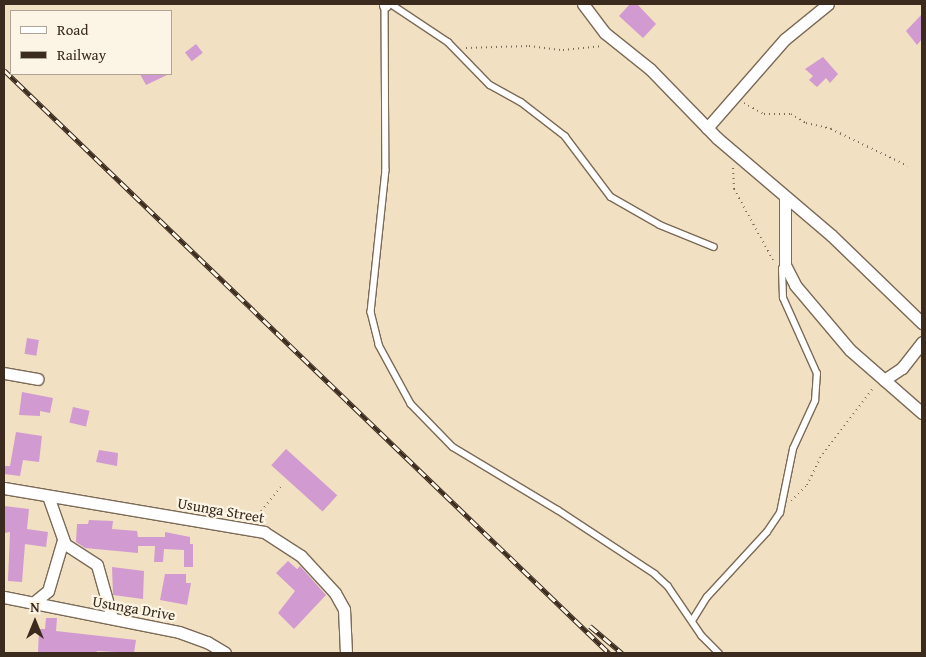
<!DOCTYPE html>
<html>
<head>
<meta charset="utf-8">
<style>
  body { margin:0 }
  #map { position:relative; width:926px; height:657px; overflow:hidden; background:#f1e0c1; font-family:"Gentium Book Plus",serif }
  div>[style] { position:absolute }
  .building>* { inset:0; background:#d19ad1; transform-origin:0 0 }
  .path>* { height:2px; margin-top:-1px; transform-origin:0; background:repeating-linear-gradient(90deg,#7b6a57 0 1px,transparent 0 5px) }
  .roads { filter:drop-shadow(1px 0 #7b6a57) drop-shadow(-1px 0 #7b6a57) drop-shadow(0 1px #7b6a57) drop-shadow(0 -1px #7b6a57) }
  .lane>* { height:5.5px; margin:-2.75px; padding:0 2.75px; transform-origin:2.75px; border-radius:2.75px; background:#fff }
  .street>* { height:11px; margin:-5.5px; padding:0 5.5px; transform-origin:5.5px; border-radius:5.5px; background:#fff }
  .rail>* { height:5px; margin-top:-2.5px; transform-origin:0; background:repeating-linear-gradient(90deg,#fcf5e5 0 9px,#3b2a1e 0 18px); box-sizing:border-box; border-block:1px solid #3b2a1e }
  span { translate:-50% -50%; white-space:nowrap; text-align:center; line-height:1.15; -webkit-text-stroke:4.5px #fcf5e5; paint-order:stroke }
  .street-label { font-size:15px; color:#3b2a1e }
  .frame { position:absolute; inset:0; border:5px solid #3b2a1e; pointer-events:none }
  .legend { position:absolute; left:10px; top:10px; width:162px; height:65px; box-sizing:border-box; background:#fcf5e5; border:1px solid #afa495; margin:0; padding:6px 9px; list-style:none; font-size:15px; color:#3b2a1e }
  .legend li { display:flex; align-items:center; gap:10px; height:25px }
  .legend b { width:25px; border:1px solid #afa495 }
  .north { position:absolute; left:10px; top:597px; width:50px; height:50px; -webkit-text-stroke:4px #fcf5e5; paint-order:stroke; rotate:0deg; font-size:14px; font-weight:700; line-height:20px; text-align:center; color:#3b2a1e }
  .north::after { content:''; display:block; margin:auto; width:18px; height:22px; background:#3b2a1e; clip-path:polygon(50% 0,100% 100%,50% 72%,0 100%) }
</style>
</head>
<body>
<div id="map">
  <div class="building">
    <i style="clip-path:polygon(630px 4px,637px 4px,656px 24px,643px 38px,619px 16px)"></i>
    <i style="clip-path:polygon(922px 14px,922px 39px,917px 45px,906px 31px)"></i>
    <i style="left:196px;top:44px;width:11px;height:14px;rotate:52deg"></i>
    <i style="clip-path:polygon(823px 57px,838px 74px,830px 83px,826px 78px,817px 87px,809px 80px,813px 76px,805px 69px)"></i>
    <i style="clip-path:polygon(140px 74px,169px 74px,146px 85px)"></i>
    <i style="left:27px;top:338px;width:12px;height:16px;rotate:9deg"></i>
    <i style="clip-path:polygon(22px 392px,53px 398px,50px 413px,40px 411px,40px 416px,19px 415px)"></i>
    <i style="left:73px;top:407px;width:17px;height:16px;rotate:13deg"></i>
    <i style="clip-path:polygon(16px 432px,42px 436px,39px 462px,23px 460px,20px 476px,4px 474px,4px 466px,10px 466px)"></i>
    <i style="left:286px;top:449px;width:69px;height:22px;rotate:42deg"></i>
    <i style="clip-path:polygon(99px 450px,118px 453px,117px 466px,96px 462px)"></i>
    <i style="clip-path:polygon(4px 506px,29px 509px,27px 529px,48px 532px,46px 547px,25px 544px,22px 582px,8px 581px,10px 532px,4px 533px)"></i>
    <i style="clip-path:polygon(89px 520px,113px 521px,112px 529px,137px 531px,138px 537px,165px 537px,165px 532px,190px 537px,190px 544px,193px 544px,193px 567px,184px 567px,184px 550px,164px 549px,163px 562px,154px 562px,155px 546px,138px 546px,138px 553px,85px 548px,76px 542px,77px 524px,88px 524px)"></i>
    <i style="clip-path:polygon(288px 561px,297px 569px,300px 566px,326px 595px,294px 629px,278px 613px,295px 591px,276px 573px)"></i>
    <i style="clip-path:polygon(112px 567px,144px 571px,143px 599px,113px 595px)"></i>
    <i style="clip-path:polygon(165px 574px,186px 574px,186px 583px,191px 583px,187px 605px,160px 600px)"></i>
    <i style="clip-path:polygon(46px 618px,57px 618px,56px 631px,136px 640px,134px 653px,97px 651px,96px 653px,38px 653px,39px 629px,45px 629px)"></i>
  </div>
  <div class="path">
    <i style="left:466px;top:48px;width:63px;rotate:-1.8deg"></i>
    <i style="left:529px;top:46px;width:34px;rotate:7deg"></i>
    <i style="left:563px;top:50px;width:40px;rotate:-5.7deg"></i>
    <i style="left:744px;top:103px;width:23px;rotate:29deg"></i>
    <i style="left:764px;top:114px;width:27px"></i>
    <i style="left:791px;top:114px;width:17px;rotate:31deg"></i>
    <i style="left:806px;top:123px;width:26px;rotate:13deg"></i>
    <i style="left:831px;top:129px;width:85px;rotate:25.7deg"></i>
    <i style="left:733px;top:168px;width:21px;rotate:87deg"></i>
    <i style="left:734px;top:189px;width:81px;rotate:61.2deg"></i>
    <i style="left:791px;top:501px;width:23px;rotate:-45deg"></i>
    <i style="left:807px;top:485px;width:30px;rotate:-64deg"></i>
    <i style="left:820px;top:458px;width:89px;rotate:-52.7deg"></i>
    <i style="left:255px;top:519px;width:45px;rotate:-51.3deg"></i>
  </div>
  <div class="roads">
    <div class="lane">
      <i style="left:391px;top:4px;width:69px;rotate:33.7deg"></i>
      <i style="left:448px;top:42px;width:60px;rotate:45.7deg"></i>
      <i style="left:490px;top:85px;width:35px;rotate:29deg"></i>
      <i style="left:521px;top:102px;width:56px;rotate:37.7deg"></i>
      <i style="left:565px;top:136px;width:76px;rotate:53deg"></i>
      <i style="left:611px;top:197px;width:56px;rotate:29.7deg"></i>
      <i style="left:660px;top:225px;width:58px;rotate:22.2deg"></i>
      <i style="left:385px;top:5px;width:165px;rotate:89.7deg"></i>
      <i style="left:386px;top:170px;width:143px;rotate:96deg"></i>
      <i style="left:371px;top:312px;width:34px;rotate:76deg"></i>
      <i style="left:379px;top:345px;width:67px;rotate:61.5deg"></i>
      <i style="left:411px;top:404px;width:60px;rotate:45.7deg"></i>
      <i style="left:453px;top:447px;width:122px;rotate:31deg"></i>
      <i style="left:558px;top:510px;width:116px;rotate:33.4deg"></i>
      <i style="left:655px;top:574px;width:18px;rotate:43deg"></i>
      <i style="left:668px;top:586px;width:60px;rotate:55.8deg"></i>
      <i style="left:702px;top:636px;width:24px;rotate:45deg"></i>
      <i style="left:692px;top:621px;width:28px;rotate:-58deg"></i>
      <i style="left:707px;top:597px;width:88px;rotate:-47.3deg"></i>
      <i style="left:767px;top:532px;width:23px;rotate:-56deg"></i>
      <i style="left:780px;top:513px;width:65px;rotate:-78.5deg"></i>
      <i style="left:793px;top:449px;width:53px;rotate:-65.4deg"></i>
      <i style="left:815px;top:401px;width:27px;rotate:-86deg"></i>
      <i style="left:817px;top:374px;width:83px;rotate:-114.1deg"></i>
      <i style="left:783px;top:298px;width:29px;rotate:-92deg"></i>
    </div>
    <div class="street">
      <i style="left:385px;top:4px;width:1px;rotate:90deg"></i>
      <i style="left:583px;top:4px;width:36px;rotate:53deg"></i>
      <i style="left:605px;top:33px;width:58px;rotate:38.7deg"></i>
      <i style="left:650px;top:69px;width:96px;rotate:45.8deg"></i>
      <i style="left:717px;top:138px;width:150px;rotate:40.4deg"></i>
      <i style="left:831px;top:235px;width:127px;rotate:44deg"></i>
      <i style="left:707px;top:128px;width:118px;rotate:-48.8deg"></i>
      <i style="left:785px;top:39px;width:55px;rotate:-39.1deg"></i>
      <i style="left:785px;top:198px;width:67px;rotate:90deg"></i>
      <i style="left:785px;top:265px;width:22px;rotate:63deg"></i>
      <i style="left:795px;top:285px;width:85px;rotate:49.8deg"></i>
      <i style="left:850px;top:350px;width:96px;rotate:41.2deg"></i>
      <i style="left:4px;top:373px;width:34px;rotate:10deg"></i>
      <i style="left:884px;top:380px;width:22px;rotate:-34deg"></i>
      <i style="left:902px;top:368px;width:33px;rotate:-52deg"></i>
      <i style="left:4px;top:488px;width:264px;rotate:9.6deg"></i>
      <i style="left:264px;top:532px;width:44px;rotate:33deg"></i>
      <i style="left:301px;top:556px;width:50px;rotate:47.4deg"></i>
      <i style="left:335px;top:593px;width:18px;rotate:61deg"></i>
      <i style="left:344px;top:609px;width:44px;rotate:87.4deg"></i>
      <i style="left:48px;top:496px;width:51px;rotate:70.5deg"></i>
      <i style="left:65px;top:544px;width:38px;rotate:33deg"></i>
      <i style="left:97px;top:565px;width:55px;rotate:74.2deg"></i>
      <i style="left:4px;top:597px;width:178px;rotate:11.3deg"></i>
      <i style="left:179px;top:632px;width:30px;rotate:20deg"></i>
      <i style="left:207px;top:642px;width:21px;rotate:31deg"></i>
      <i style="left:33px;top:603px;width:19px;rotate:-39deg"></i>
      <i style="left:48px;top:591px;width:53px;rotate:-73.6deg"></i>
    </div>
  </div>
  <div class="rail">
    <i style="left:4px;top:70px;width:840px;rotate:43.94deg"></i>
    <i style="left:590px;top:626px;width:42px;rotate:40.2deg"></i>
  </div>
  <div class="street-label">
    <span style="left:221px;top:510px;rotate:10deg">Usunga Street</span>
    <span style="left:134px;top:608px;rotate:10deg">Usunga Drive</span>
  </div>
  <div class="frame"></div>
  <ul class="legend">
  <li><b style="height:6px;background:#fff"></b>Road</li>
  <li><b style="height:6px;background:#3b2a1e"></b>Railway</li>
  </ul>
  <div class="north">N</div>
</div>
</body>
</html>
